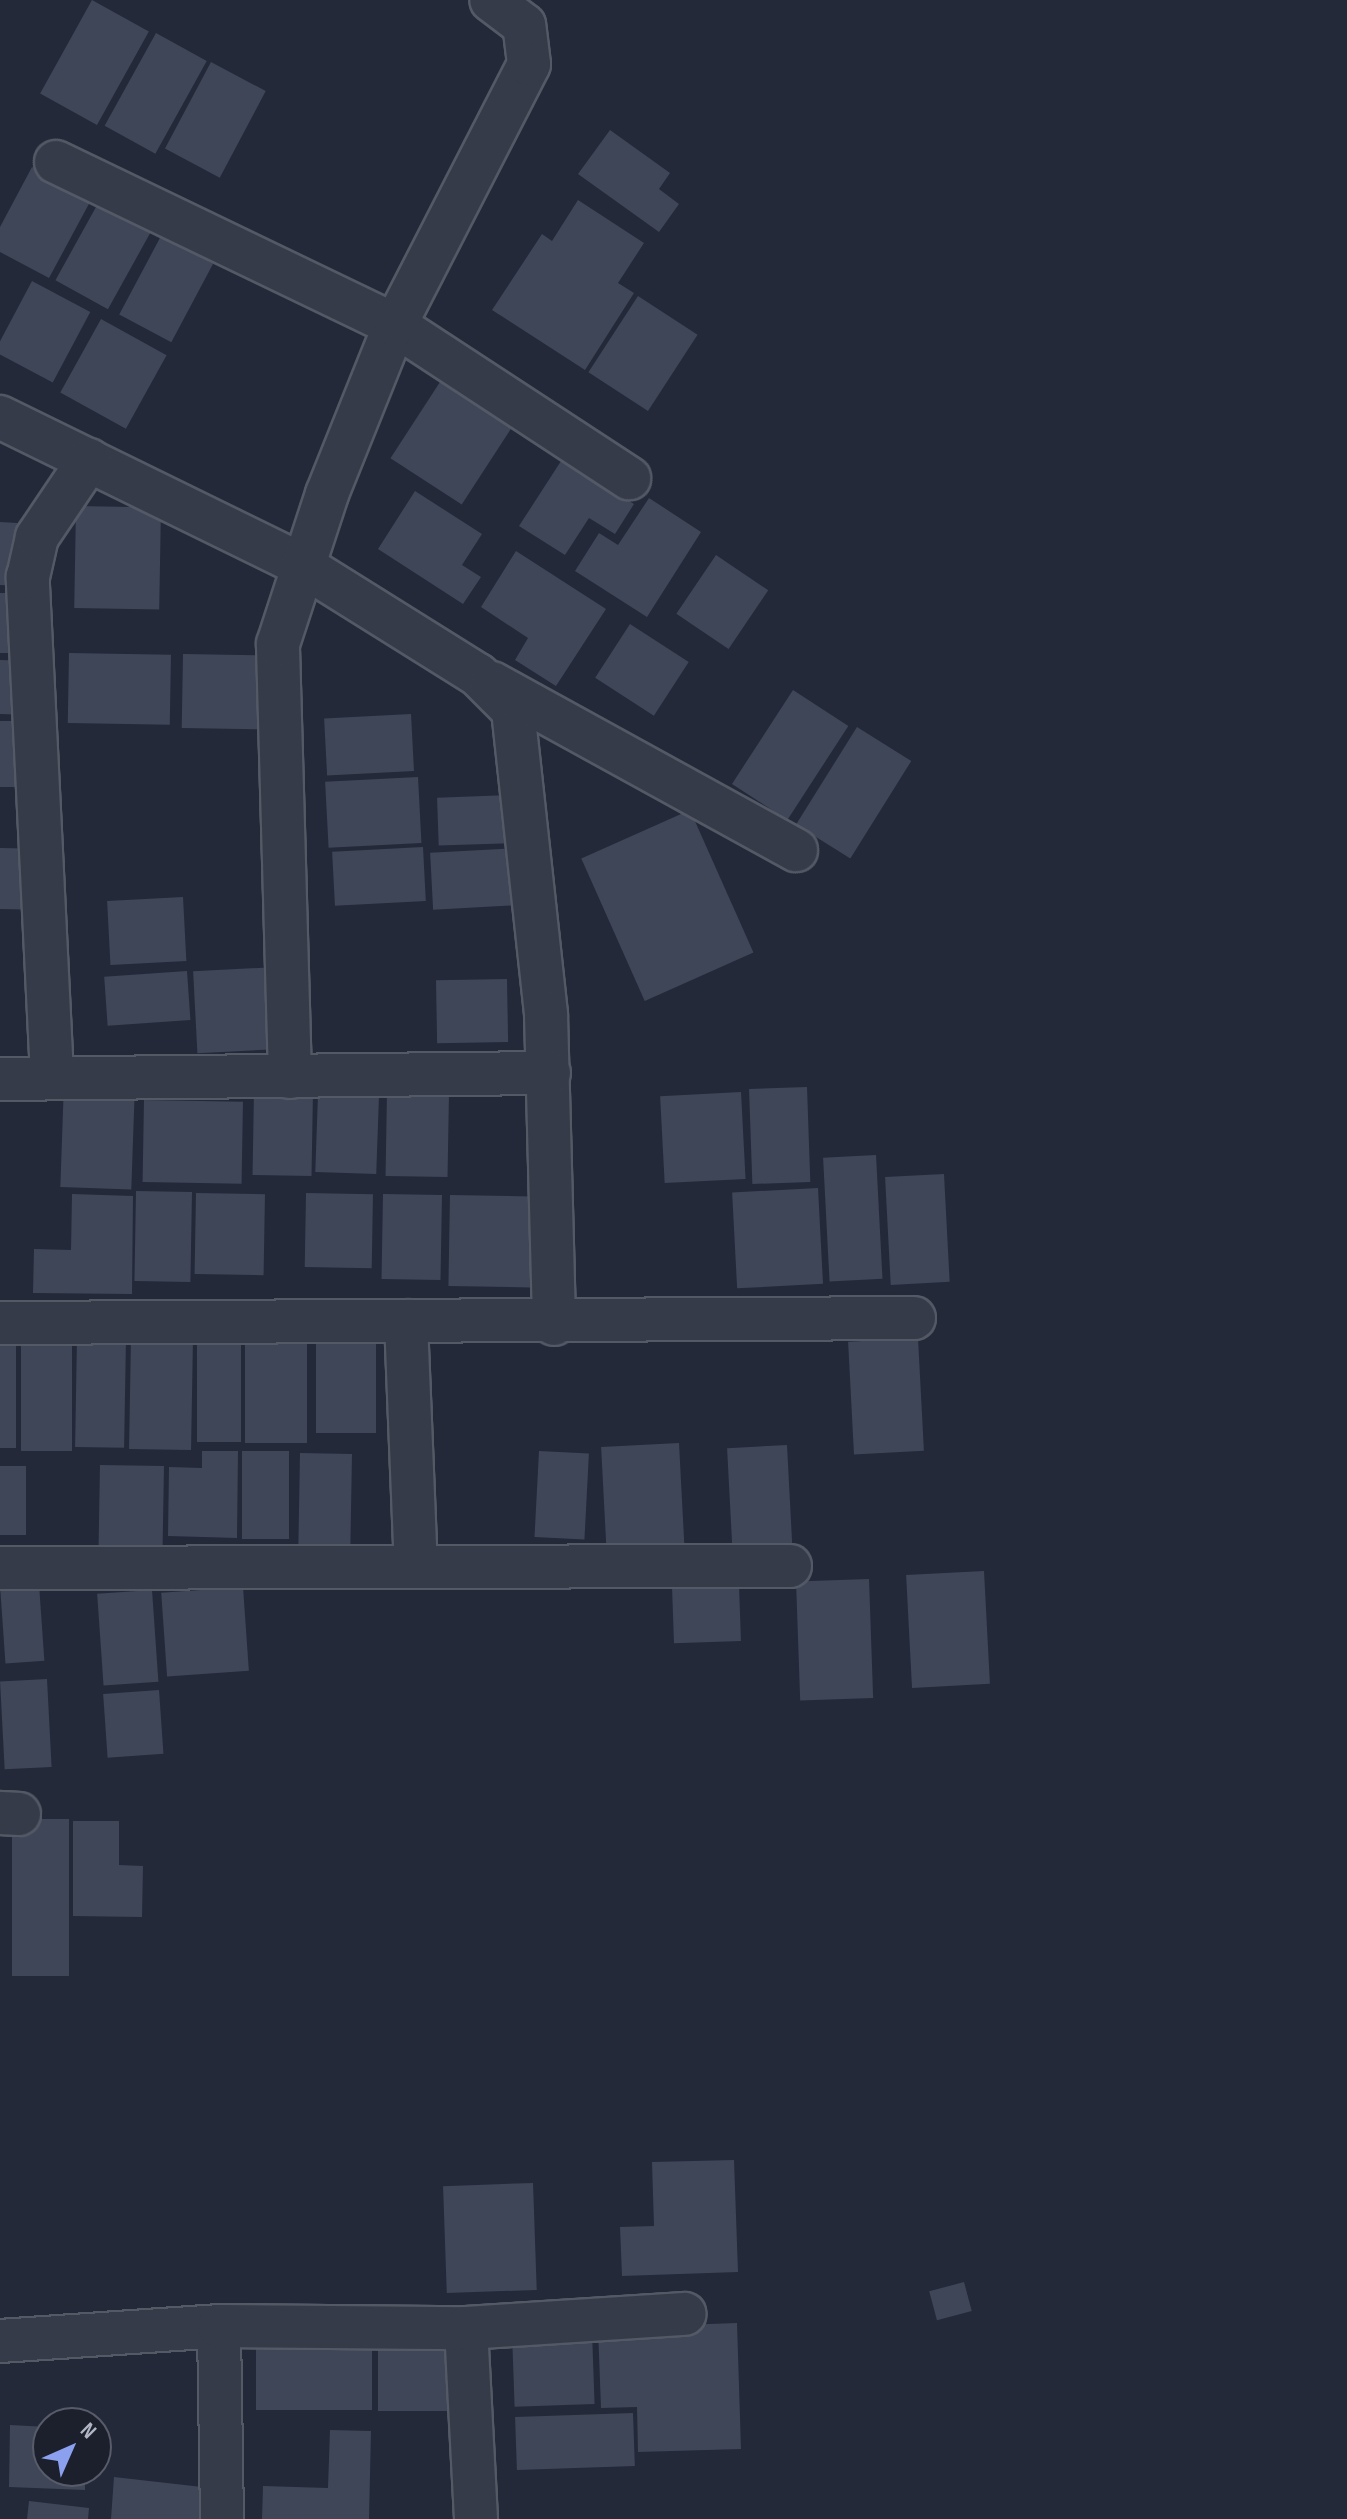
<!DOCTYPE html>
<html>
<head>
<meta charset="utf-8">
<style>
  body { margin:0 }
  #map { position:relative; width:1347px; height:2519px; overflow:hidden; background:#232938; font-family:"Sofia Sans Condensed",sans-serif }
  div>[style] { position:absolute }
  .building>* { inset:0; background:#3f4658; transform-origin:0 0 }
  .roads { filter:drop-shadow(2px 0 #545966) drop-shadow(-2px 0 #545966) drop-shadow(0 2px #545966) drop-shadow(0 -2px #545966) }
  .minor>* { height:42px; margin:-21px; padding:0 21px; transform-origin:21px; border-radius:21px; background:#363b49 }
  span { translate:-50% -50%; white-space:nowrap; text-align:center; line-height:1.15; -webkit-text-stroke:7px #1c202d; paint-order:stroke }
  .north { position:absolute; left:32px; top:2407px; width:80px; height:80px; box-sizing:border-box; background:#1c202d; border:2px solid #585c6a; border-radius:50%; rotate:45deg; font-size:22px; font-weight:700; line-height:32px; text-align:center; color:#b1b6c5 }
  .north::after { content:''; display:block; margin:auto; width:28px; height:36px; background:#8ba1f0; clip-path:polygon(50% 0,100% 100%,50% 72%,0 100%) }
</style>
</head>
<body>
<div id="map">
  <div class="building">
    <i style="left:92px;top:0;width:65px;height:107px;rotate:29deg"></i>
    <i style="left:156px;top:33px;width:58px;height:106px;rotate:29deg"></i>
    <i style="left:211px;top:62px;width:62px;height:98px;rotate:28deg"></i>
    <i style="clip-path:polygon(610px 130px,670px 173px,659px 189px,679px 204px,659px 232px,578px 174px)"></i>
    <i style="clip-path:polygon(32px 167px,91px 200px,49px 278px,0 252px,0 227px)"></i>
    <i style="left:101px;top:198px;width:60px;height:94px;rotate:29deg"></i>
    <i style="clip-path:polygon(578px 200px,644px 243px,618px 283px,634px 293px,585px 370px,492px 310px,542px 234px,552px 241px)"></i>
    <i style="left:161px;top:236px;width:59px;height:89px;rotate:28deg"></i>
    <i style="left:32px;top:281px;width:66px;height:80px;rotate:28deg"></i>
    <i style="left:638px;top:296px;width:71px;height:91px;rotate:33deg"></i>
    <i style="left:101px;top:319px;width:75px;height:84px;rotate:29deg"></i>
    <i style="left:440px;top:382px;width:85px;height:91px;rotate:33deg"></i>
    <i style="clip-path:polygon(563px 458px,634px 504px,615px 534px,589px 518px,565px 555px,519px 526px)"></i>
    <i style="clip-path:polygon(415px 491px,482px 534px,462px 565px,481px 577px,463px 604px,378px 549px)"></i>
    <i style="clip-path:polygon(649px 498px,701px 532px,647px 617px,575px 571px,599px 533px,618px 545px)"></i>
    <i style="left:76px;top:506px;width:85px;height:102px;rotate:1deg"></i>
    <i style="left:0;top:522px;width:17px;height:63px;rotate:3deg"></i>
    <i style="clip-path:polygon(516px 551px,606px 609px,556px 686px,515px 660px,528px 638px,481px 607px)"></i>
    <i style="left:716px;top:555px;width:63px;height:71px;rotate:34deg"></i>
    <i style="left:0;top:593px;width:18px;height:60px"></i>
    <i style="left:630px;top:624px;width:70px;height:64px;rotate:33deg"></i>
    <i style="left:69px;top:653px;width:102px;height:70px;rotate:1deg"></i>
    <i style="left:183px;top:654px;width:76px;height:74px;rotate:1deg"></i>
    <i style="left:0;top:660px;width:24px;height:54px;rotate:2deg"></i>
    <i style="left:793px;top:690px;width:66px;height:112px;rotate:33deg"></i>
    <i style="left:411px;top:714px;width:57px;height:87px;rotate:87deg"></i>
    <i style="left:0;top:721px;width:29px;height:66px"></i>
    <i style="left:857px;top:727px;width:64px;height:115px;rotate:32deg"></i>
    <i style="left:418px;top:777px;width:66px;height:93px;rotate:87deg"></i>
    <i style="left:513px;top:795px;width:48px;height:76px;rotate:88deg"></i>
    <i style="left:690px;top:810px;width:156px;height:119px;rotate:66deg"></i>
    <i style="left:423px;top:847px;width:54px;height:91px;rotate:87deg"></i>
    <i style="left:0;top:848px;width:40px;height:61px;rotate:1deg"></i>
    <i style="left:520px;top:848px;width:57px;height:90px;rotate:87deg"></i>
    <i style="left:183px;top:897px;width:64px;height:76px;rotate:87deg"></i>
    <i style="left:276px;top:967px;width:82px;height:83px;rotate:87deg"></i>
    <i style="left:187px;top:971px;width:49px;height:83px;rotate:86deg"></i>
    <i style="left:507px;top:979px;width:63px;height:71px;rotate:89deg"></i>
    <i style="left:64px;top:1082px;width:71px;height:105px;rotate:2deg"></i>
    <i style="left:807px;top:1087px;width:95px;height:58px;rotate:88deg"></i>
    <i style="left:254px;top:1090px;width:59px;height:85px;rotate:1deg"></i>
    <i style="left:387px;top:1092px;width:62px;height:84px;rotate:1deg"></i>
    <i style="left:741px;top:1092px;width:87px;height:81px;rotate:87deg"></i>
    <i style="left:318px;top:1094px;width:61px;height:78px;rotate:2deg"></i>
    <i style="left:144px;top:1100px;width:99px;height:82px;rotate:1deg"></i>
    <i style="left:876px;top:1155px;width:124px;height:53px;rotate:87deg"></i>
    <i style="left:944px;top:1174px;width:108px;height:59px;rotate:87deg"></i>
    <i style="left:818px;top:1188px;width:96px;height:86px;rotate:87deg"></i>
    <i style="left:136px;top:1191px;width:56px;height:90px;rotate:1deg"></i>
    <i style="left:196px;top:1193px;width:69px;height:81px;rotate:1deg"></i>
    <i style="left:306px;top:1193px;width:67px;height:74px;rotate:1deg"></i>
    <i style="clip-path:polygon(72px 1194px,133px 1196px,132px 1294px,33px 1293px,34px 1249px,71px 1250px)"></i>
    <i style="left:383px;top:1194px;width:59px;height:85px;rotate:1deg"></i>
    <i style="left:450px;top:1195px;width:82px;height:91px;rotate:1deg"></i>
    <i style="left:77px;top:1337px;width:49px;height:110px;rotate:1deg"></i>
    <i style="left:131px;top:1337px;width:62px;height:112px;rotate:1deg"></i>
    <i style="left:197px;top:1338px;width:44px;height:104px"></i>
    <i style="left:245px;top:1338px;width:62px;height:105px"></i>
    <i style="left:918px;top:1338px;width:113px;height:70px;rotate:87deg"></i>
    <i style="left:316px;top:1342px;width:60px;height:91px"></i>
    <i style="left:0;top:1346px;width:16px;height:102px"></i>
    <i style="left:21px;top:1346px;width:51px;height:105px"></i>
    <i style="left:679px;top:1443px;width:101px;height:78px;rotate:87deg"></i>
    <i style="left:787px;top:1445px;width:102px;height:60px;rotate:87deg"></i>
    <i style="clip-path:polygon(202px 1451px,238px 1451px,237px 1538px,168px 1536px,169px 1467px,202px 1468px)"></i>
    <i style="left:242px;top:1451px;width:47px;height:88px"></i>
    <i style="left:539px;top:1451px;width:50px;height:86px;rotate:3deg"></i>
    <i style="left:300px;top:1453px;width:52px;height:91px;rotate:1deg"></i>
    <i style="left:100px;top:1465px;width:64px;height:82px;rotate:1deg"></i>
    <i style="left:0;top:1466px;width:26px;height:69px"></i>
    <i style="left:984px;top:1571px;width:113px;height:78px;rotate:87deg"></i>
    <i style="left:869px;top:1579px;width:119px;height:73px;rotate:88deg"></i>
    <i style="left:39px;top:1584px;width:77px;height:39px;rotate:86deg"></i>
    <i style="left:739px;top:1585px;width:56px;height:67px;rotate:88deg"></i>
    <i style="left:243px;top:1587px;width:84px;height:82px;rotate:86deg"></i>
    <i style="left:152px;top:1590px;width:92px;height:55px;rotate:86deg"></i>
    <i style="left:47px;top:1679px;width:88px;height:47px;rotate:87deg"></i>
    <i style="left:159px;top:1690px;width:64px;height:56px;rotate:86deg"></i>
    <i style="left:12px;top:1819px;width:57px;height:157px"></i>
    <i style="clip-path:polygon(73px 1821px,119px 1821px,119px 1865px,143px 1866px,142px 1917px,73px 1916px)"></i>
    <i style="clip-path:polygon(734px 2160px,738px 2272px,622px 2276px,620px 2227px,654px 2226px,652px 2162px)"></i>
    <i style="left:533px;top:2183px;width:107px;height:90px;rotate:88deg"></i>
    <i style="left:964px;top:2282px;width:30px;height:36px;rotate:75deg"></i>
    <i style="clip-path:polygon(737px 2323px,741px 2449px,638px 2452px,637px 2407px,601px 2408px,598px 2328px)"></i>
    <i style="left:592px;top:2331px;width:73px;height:80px;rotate:88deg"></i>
    <i style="left:378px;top:2338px;width:78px;height:73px"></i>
    <i style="left:256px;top:2339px;width:116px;height:71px"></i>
    <i style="left:633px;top:2413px;width:53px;height:118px;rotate:88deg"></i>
    <i style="clip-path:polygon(10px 2425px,48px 2427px,48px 2471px,85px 2471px,85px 2490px,9px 2487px)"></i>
    <i style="clip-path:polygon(330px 2430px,371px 2431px,369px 2519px,262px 2519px,263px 2486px,328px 2488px)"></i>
    <i style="clip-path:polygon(114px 2477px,202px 2487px,199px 2519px,111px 2519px)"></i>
    <i style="clip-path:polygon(29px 2501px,89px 2508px,88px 2519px,27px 2519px)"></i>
  </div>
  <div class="roads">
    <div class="minor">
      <i style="left:56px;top:162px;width:376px;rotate:25.7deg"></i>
      <i style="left:395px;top:325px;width:280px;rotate:33.2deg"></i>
      <i style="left:0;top:417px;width:336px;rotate:26.1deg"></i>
      <i style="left:302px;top:565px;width:208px;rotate:32deg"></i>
      <i style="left:478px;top:675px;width:49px;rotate:45deg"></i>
      <i style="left:513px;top:710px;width:306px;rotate:83.8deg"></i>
      <i style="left:546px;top:1014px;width:310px;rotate:88.5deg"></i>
      <i style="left:492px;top:683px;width:347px;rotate:28.8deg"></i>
      <i style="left:52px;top:1076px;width:500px;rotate:-92.8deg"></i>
      <i style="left:28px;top:577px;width:41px;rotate:-77.3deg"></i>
      <i style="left:37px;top:537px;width:93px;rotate:-56deg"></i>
      <i style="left:290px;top:1077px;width:433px;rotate:-91.6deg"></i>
      <i style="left:278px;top:644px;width:158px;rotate:-71.9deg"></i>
      <i style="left:327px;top:494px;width:182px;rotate:-68.1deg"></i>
      <i style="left:395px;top:325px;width:293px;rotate:-62.8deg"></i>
      <i style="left:529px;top:64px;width:39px;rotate:-97deg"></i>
      <i style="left:524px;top:25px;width:41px;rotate:-142.9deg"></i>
      <i style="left:0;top:1079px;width:549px;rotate:-0.63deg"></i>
      <i style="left:406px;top:1321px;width:244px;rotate:87.7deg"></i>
      <i style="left:0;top:1323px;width:914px;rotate:-0.31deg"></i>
      <i style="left:0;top:1568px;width:790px;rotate:-0.15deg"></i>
      <i style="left:0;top:1813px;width:19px;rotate:3deg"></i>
      <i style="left:466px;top:2328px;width:191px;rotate:87deg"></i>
      <i style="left:0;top:2341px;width:220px;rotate:-3.9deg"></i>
      <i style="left:222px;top:2519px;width:193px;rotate:-90.9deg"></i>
      <i style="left:219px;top:2326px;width:247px;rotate:0.5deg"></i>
      <i style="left:466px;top:2328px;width:219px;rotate:-3.7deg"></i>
    </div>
  </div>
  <div class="north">N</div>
</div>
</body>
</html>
